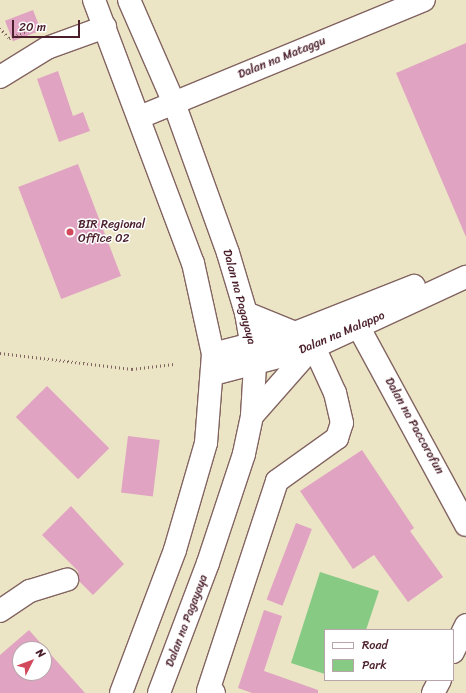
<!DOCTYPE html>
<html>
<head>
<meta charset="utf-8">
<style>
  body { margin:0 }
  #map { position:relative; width:466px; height:693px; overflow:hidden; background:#ebe5c5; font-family:Sriracha,sans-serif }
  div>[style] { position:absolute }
  .green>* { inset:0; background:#86ca84 }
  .building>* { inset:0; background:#e0a3c1; transform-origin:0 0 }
  .path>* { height:2.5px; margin-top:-1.25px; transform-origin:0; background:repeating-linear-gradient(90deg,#826461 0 1px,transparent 0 4px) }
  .roads { filter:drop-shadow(1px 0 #826461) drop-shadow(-1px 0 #826461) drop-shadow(0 1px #826461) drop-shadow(0 -1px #826461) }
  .minor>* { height:22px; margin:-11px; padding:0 11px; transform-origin:11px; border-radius:11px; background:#fff }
  .dots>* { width:11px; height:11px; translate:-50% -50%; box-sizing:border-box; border:2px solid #fff; border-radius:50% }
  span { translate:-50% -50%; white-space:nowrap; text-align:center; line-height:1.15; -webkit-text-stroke:3px #fff; paint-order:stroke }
  .street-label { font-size:12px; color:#4a1f2b }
  .poi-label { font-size:12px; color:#4a1f2b }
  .left { translate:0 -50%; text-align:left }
  .legend { position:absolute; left:324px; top:629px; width:130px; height:52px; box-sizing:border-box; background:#fff; border:1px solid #b7a5aa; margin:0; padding:5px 7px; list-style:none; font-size:12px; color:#4a1f2b }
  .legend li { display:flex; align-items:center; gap:8px; height:20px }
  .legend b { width:20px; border:1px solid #b7a5aa }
  .north { position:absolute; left:12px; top:641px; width:40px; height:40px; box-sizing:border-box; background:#fff; border:1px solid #b7a5aa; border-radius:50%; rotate:48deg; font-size:11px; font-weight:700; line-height:16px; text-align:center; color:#4a1f2b }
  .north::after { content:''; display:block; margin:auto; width:14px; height:18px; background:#d1495b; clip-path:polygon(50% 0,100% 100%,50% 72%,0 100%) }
  .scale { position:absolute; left:12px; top:20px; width:68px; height:18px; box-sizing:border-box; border:2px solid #4a1f2b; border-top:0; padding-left:5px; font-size:12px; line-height:14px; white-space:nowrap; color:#4a1f2b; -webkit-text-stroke:3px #fff; paint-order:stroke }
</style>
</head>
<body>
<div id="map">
  <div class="green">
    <i style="clip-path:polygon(320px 572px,379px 591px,366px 630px,325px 630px,325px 674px,291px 663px)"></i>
  </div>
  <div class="building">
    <i style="left:33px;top:10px;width:22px;height:30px;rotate:69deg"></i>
    <i style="clip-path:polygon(466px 43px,466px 237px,396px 73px)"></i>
    <i style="clip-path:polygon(58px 71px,73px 116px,83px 112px,90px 131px,59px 142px,37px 79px)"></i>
    <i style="left:78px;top:164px;width:120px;height:64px;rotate:69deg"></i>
    <i style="left:47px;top:386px;width:88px;height:44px;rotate:45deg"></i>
    <i style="left:128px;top:436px;width:32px;height:57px;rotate:7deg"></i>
    <i style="clip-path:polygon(362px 450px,414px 528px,410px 531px,443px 577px,408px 602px,374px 555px,353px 569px,300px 491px)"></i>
    <i style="clip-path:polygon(71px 506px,124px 564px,93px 595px,79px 581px,78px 571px,42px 535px)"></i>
    <i style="left:296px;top:523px;width:17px;height:82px;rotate:21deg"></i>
    <i style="clip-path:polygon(264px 610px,282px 616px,264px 671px,318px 690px,318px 693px,252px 693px,238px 688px)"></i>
    <i style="clip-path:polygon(evenodd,29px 630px,85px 693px,0 693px,0 655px,29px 630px,20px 649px,44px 649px,44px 673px,20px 673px,20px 649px)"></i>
  </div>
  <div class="path">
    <i style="left:0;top:28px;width:13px;rotate:48deg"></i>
    <i style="left:9px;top:38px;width:22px;rotate:-21deg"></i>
    <i style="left:0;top:353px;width:133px;rotate:6.9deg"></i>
    <i style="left:132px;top:369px;width:42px;rotate:-6.8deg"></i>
  </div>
  <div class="roads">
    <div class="minor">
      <i style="left:94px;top:0;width:281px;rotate:69.4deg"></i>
      <i style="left:193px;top:263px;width:93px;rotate:77.6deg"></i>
      <i style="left:213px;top:354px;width:89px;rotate:94.5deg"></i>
      <i style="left:206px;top:443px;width:111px;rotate:106.2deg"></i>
      <i style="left:175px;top:550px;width:153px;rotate:110.7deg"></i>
      <i style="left:129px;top:0;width:112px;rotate:66.4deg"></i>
      <i style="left:174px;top:103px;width:159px;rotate:70.2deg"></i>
      <i style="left:228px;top:253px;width:63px;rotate:73.3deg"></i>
      <i style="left:246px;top:313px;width:53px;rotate:80.2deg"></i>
      <i style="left:255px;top:365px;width:51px;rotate:93.4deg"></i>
      <i style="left:252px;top:416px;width:39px;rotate:102deg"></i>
      <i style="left:244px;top:454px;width:115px;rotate:108.3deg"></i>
      <i style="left:208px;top:563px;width:139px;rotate:110.7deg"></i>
      <i style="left:0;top:77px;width:55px;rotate:-31.7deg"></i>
      <i style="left:47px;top:48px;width:62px;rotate:-19.9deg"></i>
      <i style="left:140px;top:117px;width:307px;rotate:-22.4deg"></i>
      <i style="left:246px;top:313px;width:53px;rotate:22.2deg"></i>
      <i style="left:359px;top:328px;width:224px;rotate:61.5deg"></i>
      <i style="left:213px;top:354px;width:85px;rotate:-14.4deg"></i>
      <i style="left:295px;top:333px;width:128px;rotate:-21.6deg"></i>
      <i style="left:213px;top:374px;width:100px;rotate:-14.5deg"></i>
      <i style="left:310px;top:349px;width:172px;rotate:-24.8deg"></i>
      <i style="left:252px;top:416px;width:88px;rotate:-48.7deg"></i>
      <i style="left:0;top:611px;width:36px;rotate:-34deg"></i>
      <i style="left:30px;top:591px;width:39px;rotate:-17deg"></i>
      <i style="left:453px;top:652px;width:30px;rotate:-64deg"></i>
      <i style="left:214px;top:693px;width:6px;rotate:-162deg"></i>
      <i style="left:208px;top:691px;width:221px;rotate:-71.8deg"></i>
      <i style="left:277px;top:481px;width:74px;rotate:-35.6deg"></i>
      <i style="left:337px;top:438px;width:16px;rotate:-72deg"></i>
      <i style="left:342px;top:423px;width:31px;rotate:-103deg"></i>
      <i style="left:335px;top:393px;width:51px;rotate:-114.5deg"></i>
      <i style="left:433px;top:693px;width:15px;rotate:-62deg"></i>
    </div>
  </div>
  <div class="dots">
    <i style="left:70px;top:232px;background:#d1495b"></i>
  </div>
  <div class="street-label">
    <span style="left:282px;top:58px;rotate:-22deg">Dalan na Mataggu</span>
    <span style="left:239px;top:297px;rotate:75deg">Dalan na Pagayaya</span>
    <span style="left:342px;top:333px;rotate:-23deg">Dalan na Malappo</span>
    <span style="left:414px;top:426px;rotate:61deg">Dalan na Paccorofun</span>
    <span style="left:187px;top:621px;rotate:-69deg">Dalan na Pagayaya</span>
  </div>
  <div class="poi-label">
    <span class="left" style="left:78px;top:232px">BIR Regional<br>Office 02</span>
  </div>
  <ul class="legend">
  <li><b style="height:5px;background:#fff"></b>Road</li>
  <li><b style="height:11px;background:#86ca84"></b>Park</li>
  </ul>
  <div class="north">N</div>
  <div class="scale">20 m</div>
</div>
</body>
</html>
